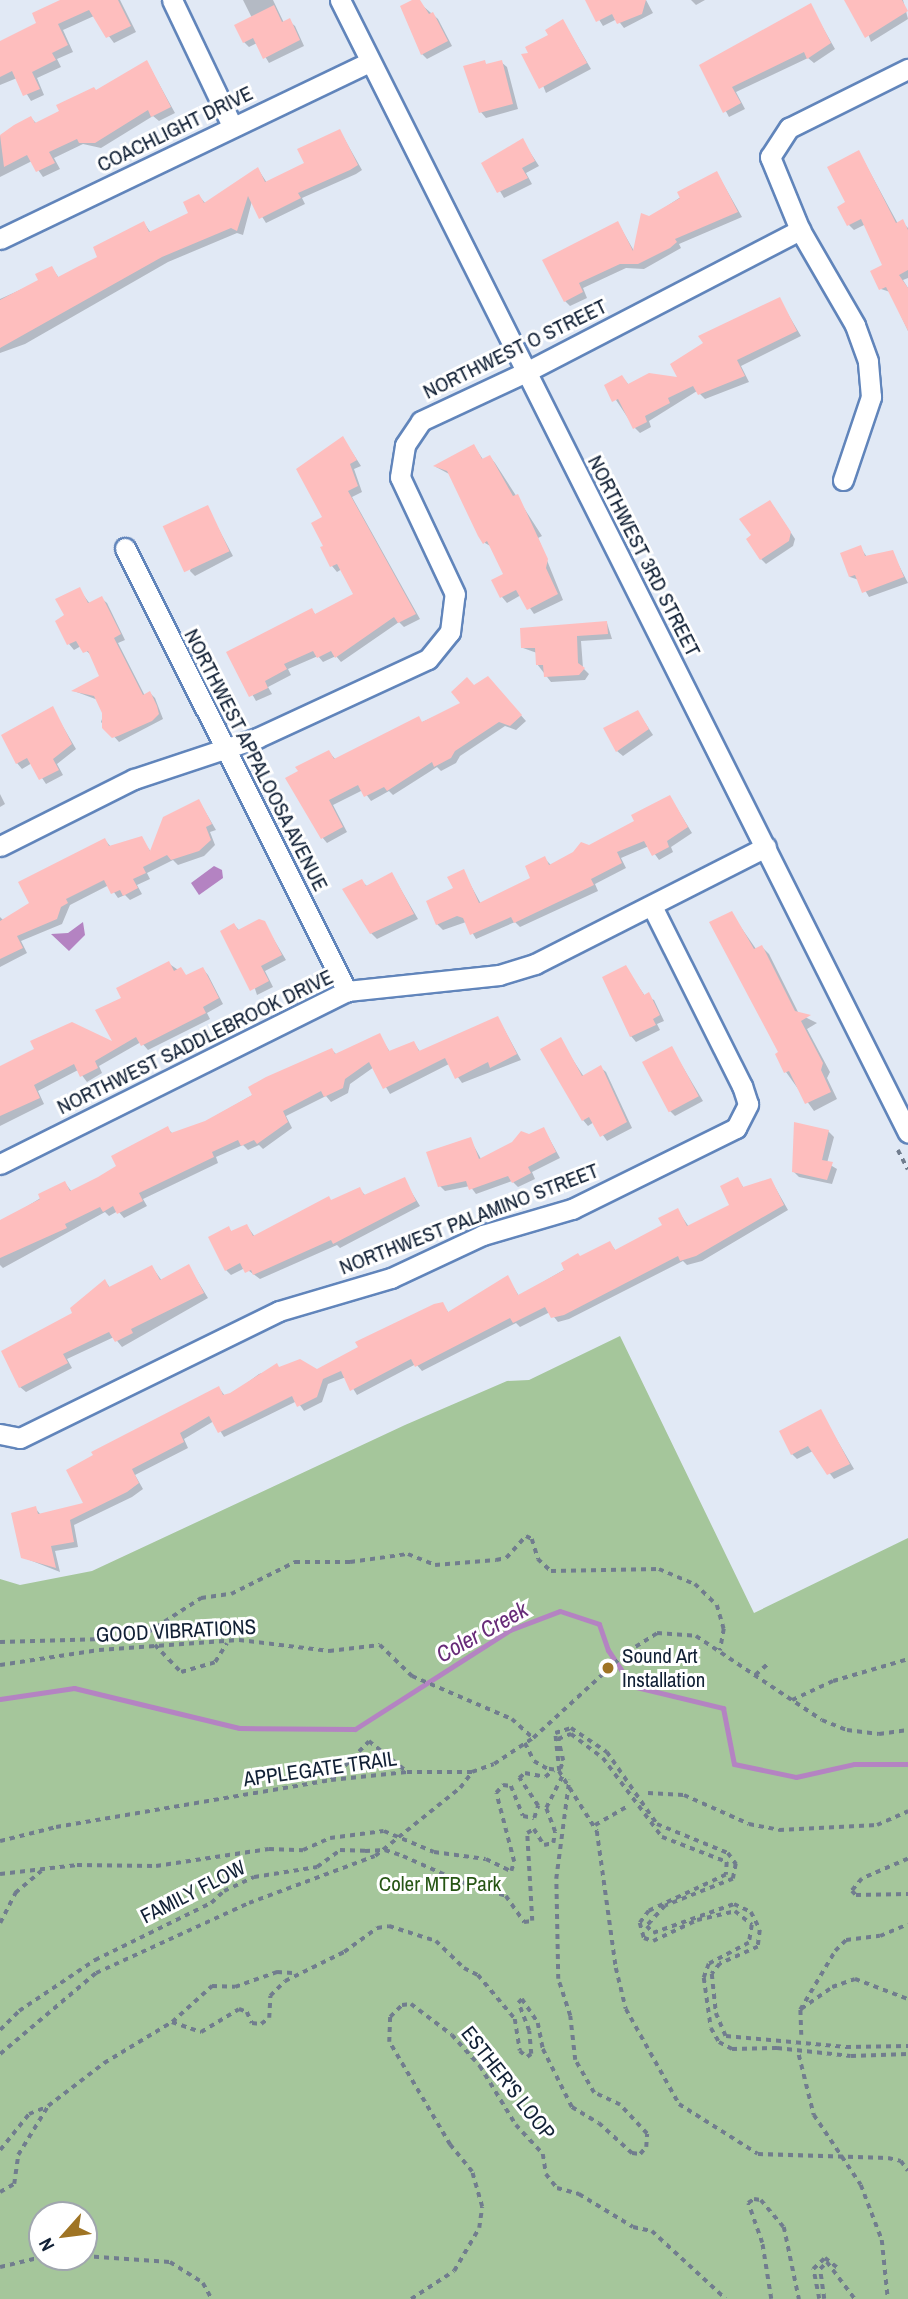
<!DOCTYPE html>
<html>
<head>
<meta charset="utf-8">
<style>
  body { margin:0 }
  #map { position:relative; width:908px; height:2299px; overflow:hidden; background:#e1e9f5; font-family:"Archivo Narrow",sans-serif }
  div>[style] { position:absolute }
  .green>* { inset:0; background:#a5c69b }
  .water>* { inset:0; background:#b483c2 }
  .shadow>* { inset:0; background:#0003 }
  .stream>* { height:5px; margin:-2.5px; padding:0 2.5px; transform-origin:2.5px; border-radius:2.5px; background:#b483c2 }
  .building>* { inset:0; background:#febebe; transform-origin:0 0 }
  .path>* { height:3.5px; margin-top:-1.75px; transform-origin:0; background:repeating-linear-gradient(90deg,#717d8e 0 5px,transparent 0 10px) }
  .roads { filter:drop-shadow(2px 0 #6185bb) drop-shadow(-2px 0 #6185bb) drop-shadow(0 2px #6185bb) drop-shadow(0 -2px #6185bb) }
  .minor>* { height:19px; margin:-9.5px; padding:0 9.5px; transform-origin:9.5px; border-radius:9.5px; background:#fff }
  .path-bridge>* { height:3.5px; margin-top:-1.75px; transform-origin:0; background:repeating-linear-gradient(90deg,#717d8e 0 5px,transparent 0 10px) }
  .dots>* { width:19px; height:19px; translate:-50% -50%; box-sizing:border-box; border:4px solid #fff; border-radius:50% }
  span { translate:-50% -50%; white-space:nowrap; text-align:center; line-height:1.15; -webkit-text-stroke:6px #fff; paint-order:stroke }
  .street-label { font-size:21px; color:#112035 }
  .poi-label { font-size:21px; color:#112035 }
  .left { translate:0 -50%; text-align:left }
  .park-label { font-size:21px; color:#265514 }
  .water-label { font-size:23px; color:#672b78; font-style:italic }
  .north { position:absolute; left:28px; top:2201px; width:70px; height:70px; box-sizing:border-box; background:#fff; border:2px solid #a0a6ae; border-radius:50%; rotate:242deg; font-size:19px; font-weight:700; line-height:28px; text-align:center; color:#112035 }
  .north::after { content:''; display:block; margin:auto; width:24px; height:32px; background:#9f7424; clip-path:polygon(50% 0,100% 100%,50% 72%,0 100%) }
</style>
</head>
<body>
<div id="map">
  <div class="green">
    <i style="clip-path:polygon(evenodd,620px 1336px,754px 1613px,908px 1538px,908px 2299px,0 2299px,0 1579px,20px 1585px,92px 1571px,405px 1425px,507px 1381px,529px 1380px,620px 1336px,42px 2215px,84px 2215px,84px 2257px,42px 2257px,42px 2215px)"></i>
  </div>
  <div class="water">
    <i style="clip-path:polygon(214px 866px,222px 870px,223px 878px,199px 895px,191px 883px)"></i>
    <i style="clip-path:polygon(83px 922px,85px 935px,69px 951px,51px 934px,68px 933px)"></i>
  </div>
  <div class="shadow">
    <i style="clip-path:polygon(64px 0,120px 0,136px 32px,114px 43px,94px 16px,63px 30px,73px 52px,57px 59px,61px 67px,37px 78px,44px 95px,31px 101px,17px 78px,0 85px,0 43px,39px 24px)"></i>
    <i style="clip-path:polygon(243px 0,273px 0,284px 23px,289px 21px,295px 26px,304px 46px,269px 63px,257px 43px,249px 47px,244px 42px,252px 18px)"></i>
    <i style="clip-path:polygon(416px 0,438px 19px,452px 46px,427px 59px,422px 54px)"></i>
    <i style="clip-path:polygon(587px 0,646px 0,653px 13px,624px 28px,617px 19px,603px 26px)"></i>
    <i style="clip-path:polygon(691px 0,705px 0,696px 5px)"></i>
    <i style="clip-path:polygon(856px 0,903px 0,908px 19px,871px 42px)"></i>
    <i style="clip-path:polygon(810px 5px,835px 49px,814px 63px,808px 58px,736px 92px,745px 109px,729px 117px,701px 65px)"></i>
    <i style="clip-path:polygon(563px 21px,591px 69px,546px 93px,530px 54px)"></i>
    <i style="clip-path:polygon(147px 62px,175px 113px,159px 121px,153px 116px,101px 148px,83px 144px,54px 158px,60px 169px,43px 177px,32px 161px,0 177px,0 136px,31px 118px,37px 124px)"></i>
    <i style="clip-path:polygon(484px 62px,488px 66px,501px 62px,507px 67px,518px 109px,486px 118px,481px 112px)"></i>
    <i style="clip-path:polygon(340px 131px,362px 170px,356px 174px,302px 198px,305px 204px,266px 223px,252px 201px,243px 235px,237px 233px,168px 262px,25px 344px,0 353px,0 299px,40px 281px,52px 268px,59px 278px,99px 257px,144px 223px,151px 233px,190px 213px,199px 196px,206px 204px,258px 169px,267px 183px,306px 163px)"></i>
    <i style="clip-path:polygon(522px 140px,539px 166px,526px 173px,532px 184px,504px 198px,484px 164px)"></i>
    <i style="clip-path:polygon(859px 152px,898px 224px,902px 222px,908px 228px,908px 278px,903px 280px,908px 288px,908px 331px,890px 292px,881px 289px,884px 266px,866px 224px,854px 230px,849px 225px,848px 203px)"></i>
    <i style="clip-path:polygon(717px 173px,742px 217px,679px 244px,681px 248px,644px 269px,626px 268px,583px 288px,587px 298px,570px 306px,565px 301px,618px 223px,634px 251px,649px 218px)"></i>
    <i style="clip-path:polygon(779px 299px,801px 336px,741px 366px,749px 382px,705px 399px,697px 391px,649px 421px,651px 427px,640px 433px,634px 427px,606px 385px,622px 377px,629px 385px,680px 379px,705px 344px)"></i>
    <i style="clip-path:polygon(343px 438px,361px 466px,354px 469px,362px 492px,352px 497px,420px 619px,404px 627px,399px 622px,341px 662px,336px 656px,323px 662px,318px 656px,288px 669px,291px 675px,268px 687px,272px 694px,256px 701px,229px 653px,311px 610px,317px 616px,355px 595px,342px 569px,337px 572px,332px 566px,322px 548px,326px 546px,324px 518px)"></i>
    <i style="clip-path:polygon(474px 446px,484px 461px,490px 457px,495px 463px,542px 536px,538px 538px,563px 600px,534px 614px,521px 595px,507px 603px,502px 597px,493px 581px,505px 574px,492px 547px,485px 543px,451px 475px,436px 467px)"></i>
    <i style="clip-path:polygon(207px 507px,233px 556px,195px 576px,190px 571px)"></i>
    <i style="clip-path:polygon(774px 507px,795px 539px,793px 546px,766px 564px,761px 559px)"></i>
    <i style="clip-path:polygon(860px 547px,867px 557px,892px 552px,908px 583px,869px 597px,859px 580px,850px 577px,842px 554px)"></i>
    <i style="clip-path:polygon(79px 589px,90px 604px,101px 598px,107px 603px,125px 640px,118px 643px,145px 696px,150px 693px,155px 698px,163px 719px,119px 742px,101px 722px,104px 713px,98px 700px,74px 691px,101px 677px,92px 656px,81px 646px,74px 650px,69px 644px,57px 621px,66px 616px)"></i>
    <i style="clip-path:polygon(607px 623px,612px 639px,581px 641px,583px 668px,589px 674px,585px 680px,551px 682px,537px 664px,537px 653px,523px 648px)"></i>
    <i style="clip-path:polygon(493px 684px,526px 721px,516px 730px,505px 726px,460px 756px,456px 763px,441px 771px,437px 767px,393px 795px,389px 791px,371px 801px,363px 790px,333px 805px,347px 832px,327px 843px,322px 837px,329px 752px,336px 760px,463px 704px,475px 687px)"></i>
    <i style="clip-path:polygon(52px 708px,76px 749px,57px 764px,63px 775px,46px 784px,32px 763px,22px 769px,17px 763px)"></i>
    <i style="clip-path:polygon(638px 712px,653px 735px,623px 756px,617px 751px)"></i>
    <i style="clip-path:polygon(0 794px,5px 804px,0 807px)"></i>
    <i style="clip-path:polygon(670px 797px,692px 833px,671px 847px,673px 852px,659px 860px,649px 846px,621px 858px,626px 868px,595px 884px,598px 891px,520px 927px,515px 922px,476px 939px,466px 922px,443px 930px,437px 924px,463px 871px,481px 904px,533px 878px,544px 858px,551px 865px,636px 822px)"></i>
    <i style="clip-path:polygon(199px 801px,216px 830px,210px 832px,215px 845px,204px 856px,178px 865px,173px 860px,147px 873px,150px 879px,137px 885px,142px 894px,130px 900px,125px 895px,118px 898px,109px 885px,70px 905px,62px 924px,21px 941px,27px 953px,0 967px,0 917px,4px 921px,31px 904px,105px 840px,111px 847px,141px 838px,151px 852px)"></i>
    <i style="clip-path:polygon(392px 874px,418px 919px,377px 939px,371px 933px,361px 881px,367px 886px)"></i>
    <i style="clip-path:polygon(731px 913px,756px 949px,762px 947px,769px 954px,799px 1014px,817px 1023px,807px 1029px,830px 1072px,827px 1078px,837px 1099px,814px 1111px,786px 1072px)"></i>
    <i style="clip-path:polygon(264px 923px,286px 960px,265px 971px,273px 987px,257px 995px,234px 925px,240px 931px)"></i>
    <i style="clip-path:polygon(168px 963px,187px 976px,203px 969px,208px 975px,223px 1004px,207px 1013px,210px 1019px,148px 1050px,141px 1042px,99px 1066px,102px 1073px,87px 1082px,78px 1070px,38px 1091px,44px 1104px,0 1126px,0 1068px,116px 1045px,123px 998px)"></i>
    <i style="clip-path:polygon(625px 967px,645px 996px,654px 1000px,664px 1021px,657px 1024px,660px 1030px,636px 1042px,631px 1036px)"></i>
    <i style="clip-path:polygon(498px 1018px,521px 1060px,462px 1083px,449px 1064px,390px 1094px,374px 1067px,350px 1084px,348px 1093px,331px 1102px,326px 1096px,286px 1116px,292px 1128px,263px 1149px,259px 1145px,248px 1150px,243px 1145px,216px 1157px,218px 1163px,143px 1199px,147px 1206px,124px 1218px,118px 1211px,109px 1216px,105px 1212px,3px 1268px,0 1265px,0 1223px,65px 1183px,72px 1192px,118px 1167px,168px 1129px,173px 1134px,205px 1122px,332px 1050px,337px 1055px,379px 1035px,390px 1052px,414px 1043px,421px 1053px)"></i>
    <i style="clip-path:polygon(560px 1040px,584px 1077px,600px 1067px,606px 1072px,632px 1128px,607px 1141px,594px 1122px,588px 1126px,583px 1120px)"></i>
    <i style="clip-path:polygon(675px 1054px,703px 1101px,675px 1116px,670px 1111px)"></i>
    <i style="clip-path:polygon(544px 1129px,560px 1158px,532px 1172px,535px 1179px,518px 1187px,512px 1181px,476px 1194px,470px 1186px,445px 1191px,440px 1186px,470px 1139px,481px 1159px)"></i>
    <i style="clip-path:polygon(828px 1131px,834px 1137px,827px 1163px,837px 1169px,832px 1184px,799px 1177px,794px 1172px)"></i>
    <i style="clip-path:polygon(404px 1180px,420px 1206px,340px 1248px,337px 1245px,260px 1279px,245px 1268px,231px 1275px,226px 1270px,228px 1228px,233px 1233px,247px 1226px,255px 1237px,359px 1189px,366px 1196px)"></i>
    <i style="clip-path:polygon(738px 1180px,744px 1188px,771px 1180px,788px 1210px,702px 1261px,687px 1265px,683px 1261px,569px 1319px,558px 1322px,550px 1312px,520px 1327px,516px 1323px,422px 1371px,416px 1364px,357px 1395px,346px 1377px,328px 1384px,322px 1402px,304px 1411px,297px 1401px,224px 1437px,214px 1421px,184px 1439px,188px 1448px,135px 1475px,143px 1489px,132px 1497px,74px 1525px,78px 1547px,55px 1551px,60px 1572px,22px 1557px,35px 1508px,41px 1515px,85px 1504px,219px 1388px,225px 1396px,231px 1395px,259px 1374px,300px 1361px,317px 1371px,442px 1304px,449px 1313px,507px 1277px,519px 1296px,610px 1243px,616px 1251px,665px 1226px,678px 1211px,689px 1227px,731px 1206px)"></i>
    <i style="clip-path:polygon(152px 1267px,162px 1281px,189px 1267px,208px 1298px,122px 1347px,114px 1337px,67px 1359px,72px 1368px,26px 1392px,20px 1387px,105px 1281px,111px 1289px)"></i>
    <i style="clip-path:polygon(820px 1411px,854px 1469px,834px 1479px,813px 1451px,797px 1459px,792px 1454px)"></i>
  </div>
  <div class="stream">
    <i style="left:0;top:1699px;width:75px;rotate:-8.5deg"></i>
    <i style="left:74px;top:1688px;width:170px;rotate:13.6deg"></i>
    <i style="left:239px;top:1728px;width:116px;rotate:0.5deg"></i>
    <i style="left:355px;top:1729px;width:184px;rotate:-32.6deg"></i>
    <i style="left:510px;top:1630px;width:53px;rotate:-20.8deg"></i>
    <i style="left:560px;top:1611px;width:41px;rotate:18.4deg"></i>
    <i style="left:599px;top:1624px;width:28px;rotate:71deg"></i>
    <i style="left:608px;top:1650px;width:43px;rotate:56.3deg"></i>
    <i style="left:632px;top:1686px;width:94px;rotate:13.6deg"></i>
    <i style="left:723px;top:1708px;width:57px;rotate:78.9deg"></i>
    <i style="left:734px;top:1764px;width:63px;rotate:11.8deg"></i>
    <i style="left:796px;top:1777px;width:59px;rotate:-12.6deg"></i>
    <i style="left:854px;top:1764px;width:54px"></i>
  </div>
  <div class="building">
    <i style="clip-path:polygon(60px 0,118px 0,131px 26px,106px 38px,89px 10px,58px 24px,68px 45px,52px 53px,56px 60px,32px 72px,40px 89px,23px 96px,12px 71px,0 77px,0 41px,36px 23px,32px 13px)"></i>
    <i style="clip-path:polygon(412px 0,420px 0,429px 14px,433px 12px,448px 41px,421px 55px,400px 6px)"></i>
    <i style="clip-path:polygon(585px 0,646px 0,642px 14px,617px 24px,612px 14px,596px 22px)"></i>
    <i style="clip-path:polygon(844px 0,902px 0,908px 11px,865px 38px)"></i>
    <i style="clip-path:polygon(811px 3px,831px 43px,807px 59px,804px 52px,732px 87px,741px 103px,723px 113px,699px 65px)"></i>
    <i style="clip-path:polygon(274px 5px,282px 22px,290px 18px,300px 40px,263px 59px,253px 38px,243px 43px,234px 25px)"></i>
    <i style="clip-path:polygon(563px 19px,587px 63px,539px 89px,521px 54px,528px 53px,525px 47px,548px 35px,545px 30px)"></i>
    <i style="clip-path:polygon(147px 60px,171px 107px,151px 117px,148px 110px,95px 143px,79px 143px,77px 139px,49px 152px,55px 163px,36px 172px,27px 155px,4px 167px,0 135px,14px 125px,31px 116px,35px 123px,59px 111px,56px 105px,94px 87px,96px 90px)"></i>
    <i style="clip-path:polygon(485px 60px,486px 64px,502px 60px,513px 104px,479px 113px,463px 66px)"></i>
    <i style="clip-path:polygon(340px 129px,358px 165px,350px 170px,298px 193px,301px 198px,259px 219px,248px 196px,237px 231px,231px 228px,162px 257px,0 348px,0 300px,38px 280px,35px 274px,52px 266px,58px 277px,79px 266px,97px 257px,93px 247px,144px 221px,149px 232px,188px 213px,183px 202px,199px 194px,204px 203px,258px 167px,265px 182px,304px 163px,297px 149px)"></i>
    <i style="clip-path:polygon(523px 138px,535px 161px,522px 168px,528px 178px,497px 193px,481px 163px)"></i>
    <i style="clip-path:polygon(859px 150px,896px 223px,903px 219px,908px 230px,908px 270px,899px 275px,908px 288px,908px 331px,886px 287px,879px 290px,870px 271px,882px 265px,861px 219px,847px 226px,837px 207px,845px 202px,827px 167px)"></i>
    <i style="clip-path:polygon(717px 171px,738px 212px,675px 239px,677px 242px,670px 248px,638px 264px,620px 264px,579px 283px,583px 292px,564px 302px,542px 260px,618px 221px,633px 251px,641px 213px,649px 216px,680px 198px,677px 192px)"></i>
    <i style="clip-path:polygon(780px 297px,797px 331px,737px 360px,745px 376px,698px 395px,693px 386px,668px 398px,670px 403px,645px 416px,647px 422px,633px 429px,618px 399px,612px 402px,604px 385px,622px 375px,628px 384px,649px 373px,677px 377px,670px 364px,703px 343px,698px 336px)"></i>
    <i style="clip-path:polygon(343px 436px,357px 460px,350px 464px,358px 486px,348px 491px,416px 614px,398px 623px,394px 617px,335px 658px,331px 651px,317px 658px,313px 651px,284px 664px,287px 669px,265px 681px,268px 688px,249px 697px,226px 652px,312px 608px,315px 614px,353px 594px,337px 564px,330px 567px,320px 547px,323px 546px,311px 523px,322px 517px,296px 469px)"></i>
    <i style="clip-path:polygon(474px 444px,482px 459px,490px 455px,513px 496px,518px 494px,548px 559px,546px 568px,558px 594px,527px 610px,516px 590px,500px 598px,491px 580px,503px 574px,487px 541px,483px 544px,478px 536px,447px 471px,433px 466px)"></i>
    <i style="clip-path:polygon(770px 500px,791px 532px,789px 541px,760px 560px,746px 539px,751px 535px,739px 519px)"></i>
    <i style="left:208px;top:505px;width:51px;height:50px;rotate:65deg"></i>
    <i style="clip-path:polygon(861px 545px,865px 556px,893px 550px,904px 577px,862px 593px,855px 575px,849px 577px,840px 553px)"></i>
    <i style="clip-path:polygon(80px 587px,88px 603px,102px 596px,121px 634px,114px 638px,143px 695px,150px 691px,157px 706px,159px 714px,152px 721px,118px 736px,112px 738px,102px 728px,102px 713px,94px 696px,71px 691px,99px 676px,88px 651px,83px 653px,76px 641px,67px 645px,55px 621px,64px 615px,55px 599px)"></i>
    <i style="clip-path:polygon(607px 621px,608px 634px,577px 636px,578px 663px,585px 668px,579px 675px,544px 677px,543px 665px,536px 665px,535px 648px,521px 648px,520px 628px)"></i>
    <i style="clip-path:polygon(488px 676px,522px 715px,510px 726px,499px 722px,455px 751px,451px 758px,434px 767px,432px 762px,387px 791px,384px 787px,364px 797px,358px 785px,329px 800px,343px 827px,321px 839px,285px 778px,298px 771px,295px 767px,329px 750px,334px 759px,419px 716px,422px 722px,460px 703px,451px 692px,467px 677px,474px 685px)"></i>
    <i style="clip-path:polygon(53px 706px,72px 744px,53px 759px,59px 770px,39px 780px,27px 758px,16px 764px,1px 735px)"></i>
    <i style="clip-path:polygon(638px 710px,649px 729px,616px 752px,603px 728px)"></i>
    <i style="clip-path:polygon(670px 795px,688px 827px,667px 841px,669px 847px,652px 856px,644px 841px,617px 852px,622px 863px,591px 879px,594px 885px,514px 923px,511px 917px,470px 935px,463px 918px,457px 916px,436px 925px,426px 901px,453px 888px,447px 877px,464px 869px,479px 903px,530px 878px,525px 866px,545px 856px,549px 865px,573px 852px,581px 842px,589px 845px,634px 821px,631px 815px)"></i>
    <i style="clip-path:polygon(199px 799px,212px 824px,206px 827px,211px 840px,199px 851px,171px 860px,167px 855px,143px 867px,146px 873px,133px 879px,138px 888px,123px 896px,120px 890px,111px 894px,104px 880px,66px 899px,68px 903px,61px 907px,57px 919px,17px 936px,23px 948px,0 959px,0 921px,29px 903px,18px 882px,105px 838px,109px 846px,142px 836px,150px 851px,163px 817px)"></i>
    <i style="clip-path:polygon(392px 872px,414px 914px,370px 934px,342px 889px,362px 879px,366px 886px)"></i>
    <i style="clip-path:polygon(732px 911px,754px 949px,762px 945px,795px 1011px,811px 1015px,801px 1021px,823px 1063px,821px 1070px,831px 1092px,805px 1104px,789px 1071px,784px 1073px,775px 1054px,778px 1052px,709px 922px)"></i>
    <i style="clip-path:polygon(259px 919px,265px 921px,282px 955px,261px 966px,269px 981px,250px 991px,220px 931px,234px 923px,238px 930px)"></i>
    <i style="clip-path:polygon(169px 961px,174px 971px,181px 967px,186px 975px,203px 967px,219px 998px,203px 1007px,206px 1013px,141px 1046px,136px 1037px,95px 1061px,98px 1068px,80px 1077px,74px 1064px,34px 1085px,40px 1098px,0 1116px,0 1066px,34px 1049px,30px 1041px,72px 1022px,112px 1041px,95px 1010px,121px 998px,116px 988px)"></i>
    <i style="clip-path:polygon(626px 965px,644px 995px,649px 992px,660px 1015px,653px 1019px,656px 1025px,630px 1037px,602px 977px)"></i>
    <i style="clip-path:polygon(498px 1016px,517px 1054px,490px 1068px,488px 1062px,455px 1079px,445px 1058px,383px 1089px,369px 1062px,345px 1079px,343px 1088px,324px 1097px,321px 1091px,283px 1111px,288px 1122px,257px 1144px,254px 1140px,241px 1146px,238px 1140px,212px 1152px,214px 1157px,139px 1193px,143px 1201px,117px 1214px,113px 1206px,103px 1212px,100px 1207px,65px 1224px,67px 1228px,0 1258px,0 1220px,40px 1199px,38px 1194px,65px 1181px,70px 1191px,98px 1177px,116px 1166px,111px 1156px,168px 1126px,171px 1133px,205px 1121px,252px 1095px,248px 1087px,266px 1077px,332px 1048px,335px 1054px,380px 1033px,389px 1051px,414px 1041px,419px 1051px)"></i>
    <i style="clip-path:polygon(561px 1037px,582px 1076px,601px 1065px,627px 1122px,600px 1137px,589px 1117px,582px 1121px,540px 1049px)"></i>
    <i style="left:672px;top:1046px;width:57px;height:34px;rotate:62deg"></i>
    <i style="clip-path:polygon(794px 1122px,829px 1130px,822px 1160px,833px 1162px,827px 1180px,792px 1172px)"></i>
    <i style="clip-path:polygon(544px 1127px,556px 1152px,528px 1167px,531px 1173px,512px 1183px,508px 1176px,469px 1190px,466px 1181px,438px 1187px,426px 1152px,471px 1137px,479px 1159px,512px 1142px,521px 1131px,529px 1134px)"></i>
    <i style="clip-path:polygon(405px 1177px,416px 1201px,333px 1244px,331px 1240px,253px 1275px,251px 1270px,245px 1273px,240px 1263px,225px 1271px,208px 1237px,229px 1226px,231px 1231px,247px 1224px,253px 1236px,329px 1196px,331px 1200px,360px 1187px,364px 1195px)"></i>
    <i style="clip-path:polygon(738px 1177px,743px 1187px,771px 1178px,784px 1205px,696px 1256px,680px 1261px,678px 1256px,564px 1315px,551px 1318px,545px 1307px,513px 1323px,510px 1318px,415px 1367px,411px 1359px,350px 1391px,341px 1371px,323px 1379px,317px 1397px,297px 1407px,292px 1396px,218px 1433px,209px 1416px,180px 1433px,184px 1442px,132px 1469px,139px 1483px,127px 1492px,70px 1520px,74px 1542px,51px 1546px,56px 1568px,21px 1558px,11px 1513px,36px 1506px,38px 1514px,83px 1503px,66px 1470px,93px 1455px,91px 1452px,219px 1386px,223px 1395px,230px 1393px,277px 1363px,279px 1367px,300px 1359px,317px 1369px,358px 1347px,355px 1342px,434px 1304px,443px 1302px,448px 1312px,508px 1275px,518px 1295px,564px 1270px,561px 1263px,578px 1253px,580px 1256px,610px 1241px,615px 1250px,662px 1225px,658px 1218px,678px 1208px,687px 1226px,729px 1205px,720px 1186px)"></i>
    <i style="clip-path:polygon(189px 1264px,204px 1293px,131px 1329px,133px 1333px,115px 1342px,109px 1332px,63px 1354px,68px 1363px,19px 1388px,1px 1351px,72px 1313px,70px 1308px,105px 1279px,109px 1287px,152px 1265px,160px 1280px)"></i>
    <i style="clip-path:polygon(821px 1409px,850px 1464px,827px 1475px,808px 1446px,791px 1455px,779px 1431px)"></i>
  </div>
  <div class="path">
    <i style="left:898px;top:1150px;width:22px;rotate:63deg"></i>
    <i style="left:0;top:1642px;width:139px;rotate:-1.6deg"></i>
    <i style="left:139px;top:1638px;width:74px;rotate:-32.8deg"></i>
    <i style="left:201px;top:1598px;width:30px;rotate:-8deg"></i>
    <i style="left:231px;top:1594px;width:72px;rotate:-26.6deg"></i>
    <i style="left:295px;top:1562px;width:55px"></i>
    <i style="left:350px;top:1562px;width:59px;rotate:-7.9deg"></i>
    <i style="left:408px;top:1554px;width:29px;rotate:22deg"></i>
    <i style="left:435px;top:1565px;width:61px;rotate:-4.7deg"></i>
    <i style="left:496px;top:1560px;width:10px;rotate:-11deg"></i>
    <i style="left:506px;top:1558px;width:30px;rotate:-48deg"></i>
    <i style="left:526px;top:1536px;width:7px;rotate:27deg"></i>
    <i style="left:532px;top:1539px;width:21px;rotate:73deg"></i>
    <i style="left:538px;top:1559px;width:18px;rotate:43deg"></i>
    <i style="left:551px;top:1571px;width:108px;rotate:-1.1deg"></i>
    <i style="left:659px;top:1569px;width:39px;rotate:23deg"></i>
    <i style="left:695px;top:1584px;width:30px;rotate:44deg"></i>
    <i style="left:717px;top:1605px;width:25px;rotate:74deg"></i>
    <i style="left:724px;top:1629px;width:22px;rotate:100deg"></i>
    <i style="left:155px;top:1645px;width:37px;rotate:46deg"></i>
    <i style="left:181px;top:1672px;width:35px;rotate:-16deg"></i>
    <i style="left:215px;top:1662px;width:22px;rotate:-58deg"></i>
    <i style="left:0;top:1665px;width:100px;rotate:-8.6deg"></i>
    <i style="left:99px;top:1650px;width:140px;rotate:-4.1deg"></i>
    <i style="left:239px;top:1640px;width:91px;rotate:7deg"></i>
    <i style="left:329px;top:1651px;width:51px;rotate:-6.7deg"></i>
    <i style="left:380px;top:1645px;width:45px;rotate:44.1deg"></i>
    <i style="left:412px;top:1676px;width:109px;rotate:23.3deg"></i>
    <i style="left:512px;top:1719px;width:28px;rotate:42deg"></i>
    <i style="left:755px;top:1675px;width:18px;rotate:-41deg"></i>
    <i style="left:792px;top:1700px;width:45px;rotate:-24.9deg"></i>
    <i style="left:833px;top:1681px;width:78px;rotate:-16.3deg"></i>
    <i style="left:525px;top:1743px;width:20px;rotate:63deg"></i>
    <i style="left:534px;top:1761px;width:16px;rotate:30deg"></i>
    <i style="left:560px;top:1769px;width:9px;rotate:-69deg"></i>
    <i style="left:563px;top:1761px;width:23px;rotate:-103deg"></i>
    <i style="left:558px;top:1739px;width:14px;rotate:-21deg"></i>
    <i style="left:571px;top:1734px;width:40px;rotate:37deg"></i>
    <i style="left:603px;top:1758px;width:99px;rotate:53.2deg"></i>
    <i style="left:662px;top:1837px;width:70px;rotate:21deg"></i>
    <i style="left:727px;top:1862px;width:13px;rotate:94deg"></i>
    <i style="left:726px;top:1875px;width:85px;rotate:154.9deg"></i>
    <i style="left:649px;top:1911px;width:15px;rotate:127deg"></i>
    <i style="left:640px;top:1923px;width:16px;rotate:75deg"></i>
    <i style="left:644px;top:1938px;width:9px;rotate:18deg"></i>
    <i style="left:653px;top:1941px;width:49px;rotate:-25.5deg"></i>
    <i style="left:697px;top:1920px;width:39px;rotate:-13deg"></i>
    <i style="left:735px;top:1911px;width:22px;rotate:39deg"></i>
    <i style="left:752px;top:1925px;width:18px;rotate:99deg"></i>
    <i style="left:749px;top:1943px;width:45px;rotate:152.3deg"></i>
    <i style="left:709px;top:1964px;width:15px;rotate:110deg"></i>
    <i style="left:704px;top:1978px;width:50px;rotate:82deg"></i>
    <i style="left:711px;top:2028px;width:16px;rotate:60deg"></i>
    <i style="left:719px;top:2042px;width:15px;rotate:28deg"></i>
    <i style="left:732px;top:2049px;width:45px;rotate:-1.3deg"></i>
    <i style="left:777px;top:2048px;width:74px;rotate:6.2deg"></i>
    <i style="left:851px;top:2056px;width:57px;rotate:-2deg"></i>
    <i style="left:559px;top:1771px;width:38px;rotate:-96deg"></i>
    <i style="left:555px;top:1733px;width:17px;rotate:-17deg"></i>
    <i style="left:571px;top:1728px;width:43px;rotate:33.7deg"></i>
    <i style="left:607px;top:1752px;width:88px;rotate:55.2deg"></i>
    <i style="left:657px;top:1824px;width:77px;rotate:22.2deg"></i>
    <i style="left:728px;top:1853px;width:14px;rotate:54deg"></i>
    <i style="left:736px;top:1864px;width:15px;rotate:101deg"></i>
    <i style="left:733px;top:1879px;width:73px;rotate:158.3deg"></i>
    <i style="left:665px;top:1906px;width:27px;rotate:132deg"></i>
    <i style="left:647px;top:1926px;width:9px;rotate:49deg"></i>
    <i style="left:653px;top:1933px;width:86px;rotate:-19.7deg"></i>
    <i style="left:734px;top:1904px;width:19px;rotate:25deg"></i>
    <i style="left:751px;top:1912px;width:20px;rotate:63deg"></i>
    <i style="left:760px;top:1930px;width:17px;rotate:97deg"></i>
    <i style="left:758px;top:1947px;width:42px;rotate:155.9deg"></i>
    <i style="left:720px;top:1964px;width:13px;rotate:129deg"></i>
    <i style="left:712px;top:1974px;width:39px;rotate:84deg"></i>
    <i style="left:716px;top:2013px;width:25px;rotate:67deg"></i>
    <i style="left:726px;top:2036px;width:121px;rotate:5.2deg"></i>
    <i style="left:846px;top:2047px;width:62px;rotate:-0.9deg"></i>
    <i style="left:559px;top:1771px;width:71px;rotate:57.7deg"></i>
    <i style="left:597px;top:1831px;width:138px;rotate:82.1deg"></i>
    <i style="left:616px;top:1968px;width:42px;rotate:76.3deg"></i>
    <i style="left:626px;top:2009px;width:109px;rotate:60.8deg"></i>
    <i style="left:679px;top:2104px;width:93px;rotate:32.3deg"></i>
    <i style="left:758px;top:2154px;width:130px;rotate:1.8deg"></i>
    <i style="left:888px;top:2158px;width:13px;rotate:13deg"></i>
    <i style="left:901px;top:2161px;width:12px;rotate:55deg"></i>
    <i style="left:331px;top:1780px;width:54px;rotate:-45.7deg"></i>
    <i style="left:369px;top:1741px;width:48px;rotate:39deg"></i>
    <i style="left:648px;top:1793px;width:36px;rotate:3deg"></i>
    <i style="left:684px;top:1795px;width:71px;rotate:24deg"></i>
    <i style="left:749px;top:1824px;width:31px;rotate:11deg"></i>
    <i style="left:779px;top:1830px;width:98px;rotate:-2.9deg"></i>
    <i style="left:877px;top:1825px;width:34px;rotate:-24deg"></i>
    <i style="left:595px;top:1825px;width:38px;rotate:-30deg"></i>
    <i style="left:0;top:1841px;width:58px;rotate:-14deg"></i>
    <i style="left:56px;top:1827px;width:279px;rotate:-9.7deg"></i>
    <i style="left:331px;top:1780px;width:76px;rotate:-6deg"></i>
    <i style="left:407px;top:1772px;width:65px"></i>
    <i style="left:472px;top:1772px;width:23px;rotate:-20deg"></i>
    <i style="left:494px;top:1764px;width:47px;rotate:-33.7deg"></i>
    <i style="left:533px;top:1738px;width:127px;rotate:-42.5deg"></i>
    <i style="left:627px;top:1652px;width:36px;rotate:-32deg"></i>
    <i style="left:657px;top:1633px;width:39px;rotate:4deg"></i>
    <i style="left:696px;top:1636px;width:151px;rotate:33.7deg"></i>
    <i style="left:822px;top:1720px;width:27px;rotate:22deg"></i>
    <i style="left:847px;top:1730px;width:32px;rotate:7deg"></i>
    <i style="left:879px;top:1734px;width:29px;rotate:-8deg"></i>
    <i style="left:403px;top:1856px;width:64px;rotate:24.1deg"></i>
    <i style="left:461px;top:1882px;width:47px;rotate:17.3deg"></i>
    <i style="left:506px;top:1896px;width:32px;rotate:55deg"></i>
    <i style="left:524px;top:1922px;width:8px;rotate:-7deg"></i>
    <i style="left:532px;top:1921px;width:88px;rotate:-93.3deg"></i>
    <i style="left:527px;top:1833px;width:8px;rotate:-30deg"></i>
    <i style="left:534px;top:1829px;width:19px;rotate:58deg"></i>
    <i style="left:544px;top:1845px;width:9px;rotate:-13deg"></i>
    <i style="left:553px;top:1843px;width:11px;rotate:-80deg"></i>
    <i style="left:555px;top:1832px;width:26px;rotate:-111deg"></i>
    <i style="left:546px;top:1808px;width:38px;rotate:-63deg"></i>
    <i style="left:908px;top:1859px;width:50px;rotate:156.5deg"></i>
    <i style="left:862px;top:1879px;width:16px;rotate:130deg"></i>
    <i style="left:852px;top:1891px;width:6px;rotate:45deg"></i>
    <i style="left:856px;top:1895px;width:52px;rotate:-1.1deg"></i>
    <i style="left:0;top:1874px;width:78px;rotate:-6.7deg"></i>
    <i style="left:77px;top:1865px;width:79px;rotate:0.7deg"></i>
    <i style="left:156px;top:1866px;width:114px;rotate:-8.6deg"></i>
    <i style="left:269px;top:1849px;width:34px;rotate:2deg"></i>
    <i style="left:303px;top:1850px;width:30px;rotate:-24deg"></i>
    <i style="left:330px;top:1838px;width:54px;rotate:-7.4deg"></i>
    <i style="left:384px;top:1831px;width:54px;rotate:22.8deg"></i>
    <i style="left:434px;top:1852px;width:52px;rotate:7.7deg"></i>
    <i style="left:486px;top:1859px;width:28px;rotate:26deg"></i>
    <i style="left:511px;top:1871px;width:9px;rotate:-72deg"></i>
    <i style="left:514px;top:1862px;width:71px;rotate:-104.6deg"></i>
    <i style="left:496px;top:1793px;width:11px;rotate:-49deg"></i>
    <i style="left:503px;top:1785px;width:8px;rotate:7deg"></i>
    <i style="left:511px;top:1786px;width:32px;rotate:68deg"></i>
    <i style="left:523px;top:1816px;width:11px;rotate:10deg"></i>
    <i style="left:534px;top:1818px;width:13px;rotate:-72deg"></i>
    <i style="left:538px;top:1806px;width:34px;rotate:-124deg"></i>
    <i style="left:519px;top:1778px;width:8px;rotate:-40deg"></i>
    <i style="left:525px;top:1773px;width:20px;rotate:11deg"></i>
    <i style="left:545px;top:1777px;width:11px;rotate:-38deg"></i>
    <i style="left:554px;top:1770px;width:7px;rotate:-172deg"></i>
    <i style="left:0;top:1923px;width:34px;rotate:-63deg"></i>
    <i style="left:15px;top:1893px;width:34px;rotate:-40deg"></i>
    <i style="left:801px;top:2009px;width:38px;rotate:-35deg"></i>
    <i style="left:832px;top:1987px;width:24px;rotate:-19deg"></i>
    <i style="left:855px;top:1979px;width:57px;rotate:20.7deg"></i>
    <i style="left:172px;top:2022px;width:54px;rotate:-42deg"></i>
    <i style="left:212px;top:1986px;width:23px;rotate:2deg"></i>
    <i style="left:235px;top:1987px;width:45px;rotate:-19.7deg"></i>
    <i style="left:277px;top:1972px;width:16px;rotate:4deg"></i>
    <i style="left:0;top:2030px;width:27px;rotate:-45deg"></i>
    <i style="left:19px;top:2011px;width:92px;rotate:-33.9deg"></i>
    <i style="left:95px;top:1960px;width:129px;rotate:-26.2deg"></i>
    <i style="left:211px;top:1903px;width:18px;rotate:-43deg"></i>
    <i style="left:224px;top:1891px;width:33px;rotate:-25deg"></i>
    <i style="left:254px;top:1877px;width:64px;rotate:-9deg"></i>
    <i style="left:317px;top:1867px;width:29px;rotate:-36deg"></i>
    <i style="left:340px;top:1850px;width:25px;rotate:2deg"></i>
    <i style="left:801px;top:2035px;width:25px;rotate:-92deg"></i>
    <i style="left:800px;top:2010px;width:69px;rotate:-59.3deg"></i>
    <i style="left:835px;top:1951px;width:16px;rotate:-45deg"></i>
    <i style="left:846px;top:1940px;width:34px;rotate:-7deg"></i>
    <i style="left:880px;top:1936px;width:30px;rotate:-23deg"></i>
    <i style="left:0;top:2054px;width:126px;rotate:-40.2deg"></i>
    <i style="left:96px;top:1973px;width:168px;rotate:-24.6deg"></i>
    <i style="left:249px;top:1903px;width:134px;rotate:-20.5deg"></i>
    <i style="left:375px;top:1856px;width:109px;rotate:-38.7deg"></i>
    <i style="left:460px;top:1788px;width:20px;rotate:-53deg"></i>
    <i style="left:799px;top:2055px;width:62px;rotate:76deg"></i>
    <i style="left:814px;top:2115px;width:84px;rotate:56.1deg"></i>
    <i style="left:861px;top:2185px;width:59px;rotate:69.1deg"></i>
    <i style="left:882px;top:2240px;width:59px;rotate:84.2deg"></i>
    <i style="left:0;top:2150px;width:46px;rotate:-51.1deg"></i>
    <i style="left:29px;top:2114px;width:18px;rotate:-22deg"></i>
    <i style="left:0;top:2192px;width:16px;rotate:-30deg"></i>
    <i style="left:14px;top:2184px;width:29px;rotate:-82deg"></i>
    <i style="left:18px;top:2155px;width:57px;rotate:-58.5deg"></i>
    <i style="left:48px;top:2106px;width:71px;rotate:-37.5deg"></i>
    <i style="left:104px;top:2063px;width:79px;rotate:-31.1deg"></i>
    <i style="left:172px;top:2022px;width:31px;rotate:19deg"></i>
    <i style="left:201px;top:2032px;width:44px;rotate:-31.2deg"></i>
    <i style="left:239px;top:2009px;width:9px;rotate:21deg"></i>
    <i style="left:247px;top:2012px;width:12px;rotate:66deg"></i>
    <i style="left:252px;top:2023px;width:9px;rotate:6deg"></i>
    <i style="left:261px;top:2024px;width:10px;rotate:-37deg"></i>
    <i style="left:269px;top:2018px;width:22px;rotate:-87deg"></i>
    <i style="left:270px;top:1996px;width:21px;rotate:-45deg"></i>
    <i style="left:285px;top:1981px;width:66px;rotate:-26.2deg"></i>
    <i style="left:344px;top:1952px;width:41px;rotate:-36deg"></i>
    <i style="left:377px;top:1928px;width:12px;rotate:-9deg"></i>
    <i style="left:389px;top:1926px;width:49px;rotate:17.7deg"></i>
    <i style="left:436px;top:1941px;width:39px;rotate:44deg"></i>
    <i style="left:464px;top:1968px;width:16px;rotate:27deg"></i>
    <i style="left:478px;top:1975px;width:57px;rotate:49.9deg"></i>
    <i style="left:515px;top:2019px;width:32px;rotate:81deg"></i>
    <i style="left:520px;top:2051px;width:9px;rotate:41deg"></i>
    <i style="left:527px;top:2057px;width:5px;rotate:-37deg"></i>
    <i style="left:531px;top:2054px;width:23px;rotate:-95deg"></i>
    <i style="left:529px;top:2031px;width:30px;rotate:-111deg"></i>
    <i style="left:518px;top:2003px;width:6px;rotate:-45deg"></i>
    <i style="left:522px;top:1999px;width:29px;rotate:56deg"></i>
    <i style="left:538px;top:2023px;width:26px;rotate:79deg"></i>
    <i style="left:543px;top:2049px;width:65px;rotate:63.4deg"></i>
    <i style="left:572px;top:2107px;width:31px;rotate:31deg"></i>
    <i style="left:599px;top:2123px;width:45px;rotate:42.3deg"></i>
    <i style="left:632px;top:2153px;width:8px;rotate:7deg"></i>
    <i style="left:640px;top:2154px;width:9px;rotate:-49deg"></i>
    <i style="left:646px;top:2147px;width:13px;rotate:-86deg"></i>
    <i style="left:647px;top:2134px;width:40px;rotate:-133deg"></i>
    <i style="left:620px;top:2105px;width:29px;rotate:-155deg"></i>
    <i style="left:594px;top:2093px;width:38px;rotate:-120deg"></i>
    <i style="left:575px;top:2060px;width:44px;rotate:-96.5deg"></i>
    <i style="left:570px;top:2016px;width:39px;rotate:-108deg"></i>
    <i style="left:558px;top:1979px;width:100px;rotate:-91.1deg"></i>
    <i style="left:556px;top:1879px;width:100px;rotate:-82.5deg"></i>
    <i style="left:84px;top:2256px;width:86px;rotate:4deg"></i>
    <i style="left:170px;top:2262px;width:39px;rotate:32deg"></i>
    <i style="left:203px;top:2283px;width:18px;rotate:61deg"></i>
    <i style="left:0;top:2267px;width:43px;rotate:-13.4deg"></i>
    <i style="left:411px;top:2299px;width:51px;rotate:-33.1deg"></i>
    <i style="left:454px;top:2271px;width:50px;rotate:-59.8deg"></i>
    <i style="left:479px;top:2228px;width:21px;rotate:-82deg"></i>
    <i style="left:482px;top:2207px;width:36px;rotate:-106deg"></i>
    <i style="left:472px;top:2172px;width:35px;rotate:-129deg"></i>
    <i style="left:450px;top:2145px;width:120px;rotate:-120.6deg"></i>
    <i style="left:389px;top:2042px;width:25px;rotate:-88deg"></i>
    <i style="left:390px;top:2017px;width:17px;rotate:-45deg"></i>
    <i style="left:402px;top:2005px;width:9px;rotate:-6deg"></i>
    <i style="left:411px;top:2004px;width:51px;rotate:37.1deg"></i>
    <i style="left:452px;top:2035px;width:42px;rotate:47.9deg"></i>
    <i style="left:480px;top:2066px;width:69px;rotate:58.6deg"></i>
    <i style="left:516px;top:2125px;width:40px;rotate:47deg"></i>
    <i style="left:543px;top:2154px;width:20px;rotate:81deg"></i>
    <i style="left:546px;top:2174px;width:18px;rotate:52deg"></i>
    <i style="left:557px;top:2188px;width:23px;rotate:15deg"></i>
    <i style="left:579px;top:2194px;width:63px;rotate:31.4deg"></i>
    <i style="left:633px;top:2227px;width:19px;rotate:12deg"></i>
    <i style="left:652px;top:2231px;width:100px;rotate:42.6deg"></i>
    <i style="left:771px;top:2299px;width:57px;rotate:-99.1deg"></i>
    <i style="left:762px;top:2243px;width:42px;rotate:-109.3deg"></i>
    <i style="left:748px;top:2203px;width:7px;rotate:-34deg"></i>
    <i style="left:754px;top:2199px;width:7px;rotate:8deg"></i>
    <i style="left:761px;top:2200px;width:35px;rotate:50deg"></i>
    <i style="left:784px;top:2227px;width:74px;rotate:78.2deg"></i>
    <i style="left:819px;top:2299px;width:31px;rotate:-101deg"></i>
    <i style="left:813px;top:2269px;width:16px;rotate:-43deg"></i>
    <i style="left:825px;top:2258px;width:16px;rotate:38deg"></i>
    <i style="left:824px;top:2299px;width:30px;rotate:-98deg"></i>
    <i style="left:820px;top:2269px;width:10px;rotate:-45deg"></i>
    <i style="left:827px;top:2262px;width:46px;rotate:52.9deg"></i>
  </div>
  <div class="roads">
    <div class="minor">
      <i style="left:172px;top:0;width:140px;rotate:64.5deg"></i>
      <i style="left:340px;top:0;width:1267px;rotate:63.37deg"></i>
      <i style="left:0;top:239px;width:410px;rotate:-25.6deg"></i>
      <i style="left:843px;top:480px;width:88px;rotate:-71.4deg"></i>
      <i style="left:871px;top:397px;width:36px;rotate:-95deg"></i>
      <i style="left:868px;top:361px;width:38px;rotate:-110deg"></i>
      <i style="left:855px;top:325px;width:110px;rotate:-120.1deg"></i>
      <i style="left:800px;top:230px;width:79px;rotate:-112.3deg"></i>
      <i style="left:770px;top:157px;width:35px;rotate:-57deg"></i>
      <i style="left:789px;top:128px;width:133px;rotate:-26.4deg"></i>
      <i style="left:125px;top:548px;width:496px;rotate:63.4deg"></i>
      <i style="left:0;top:846px;width:150px;rotate:-26.6deg"></i>
      <i style="left:134px;top:779px;width:130px;rotate:-18.4deg"></i>
      <i style="left:257px;top:738px;width:188px;rotate:-24.8deg"></i>
      <i style="left:428px;top:659px;width:35px;rotate:-51deg"></i>
      <i style="left:450px;top:632px;width:38px;rotate:-83deg"></i>
      <i style="left:455px;top:594px;width:129px;rotate:-115.2deg"></i>
      <i style="left:400px;top:477px;width:32px;rotate:-81deg"></i>
      <i style="left:405px;top:445px;width:29px;rotate:-56deg"></i>
      <i style="left:421px;top:421px;width:116px;rotate:-25deg"></i>
      <i style="left:526px;top:372px;width:309px;rotate:-27.4deg"></i>
      <i style="left:0;top:1164px;width:388px;rotate:-26.5deg"></i>
      <i style="left:347px;top:991px;width:153px;rotate:-6deg"></i>
      <i style="left:499px;top:975px;width:38px;rotate:-17deg"></i>
      <i style="left:535px;top:964px;width:259px;rotate:-26.9deg"></i>
      <i style="left:0;top:1434px;width:20px;rotate:11deg"></i>
      <i style="left:20px;top:1438px;width:288px;rotate:-26.1deg"></i>
      <i style="left:279px;top:1311px;width:117px;rotate:-16.4deg"></i>
      <i style="left:391px;top:1278px;width:102px;rotate:-25.1deg"></i>
      <i style="left:483px;top:1235px;width:93px;rotate:-16.3deg"></i>
      <i style="left:572px;top:1209px;width:183px;rotate:-26.3deg"></i>
      <i style="left:736px;top:1128px;width:27px;rotate:-63deg"></i>
      <i style="left:748px;top:1104px;width:19px;rotate:-108deg"></i>
      <i style="left:742px;top:1086px;width:201px;rotate:-116.6deg"></i>
    </div>
  </div>
  <div class="path-bridge">
    <i style="left:365px;top:1851px;width:20px;rotate:-3deg"></i>
    <i style="left:385px;top:1850px;width:19px;rotate:18deg"></i>
  </div>
  <div class="dots">
    <i style="left:608px;top:1668px;background:#9f7424"></i>
  </div>
  <div class="street-label">
    <span style="left:175px;top:129px;rotate:-26deg">COACHLIGHT DRIVE</span>
    <span style="left:515px;top:349px;rotate:-26deg">NORTHWEST O STREET</span>
    <span style="left:644px;top:556px;rotate:63deg">NORTHWEST 3RD STREET</span>
    <span style="left:256px;top:760px;rotate:63deg">NORTHWEST APPALOOSA AVENUE</span>
    <span style="left:195px;top:1042px;rotate:-26deg">NORTHWEST SADDLEBROOK DRIVE</span>
    <span style="left:469px;top:1219px;rotate:-21deg">NORTHWEST PALAMINO STREET</span>
    <span style="left:176px;top:1631px;rotate:-3deg">GOOD VIBRATIONS</span>
    <span style="left:320px;top:1769px;rotate:-8deg">APPLEGATE TRAIL</span>
    <span style="left:193px;top:1892px;rotate:-27deg">FAMILY FLOW</span>
    <span style="left:508px;top:2083px;rotate:52deg">ESTHER'S LOOP</span>
  </div>
  <div class="poi-label">
    <span class="left" style="left:622px;top:1668px">Sound Art<br>Installation</span>
  </div>
  <div class="park-label">
    <span style="left:440px;top:1884px">Coler MTB Park</span>
  </div>
  <div class="water-label">
    <span style="left:482px;top:1632px;rotate:-29deg">Coler Creek</span>
  </div>
  <div class="north">N</div>
</div>
</body>
</html>
